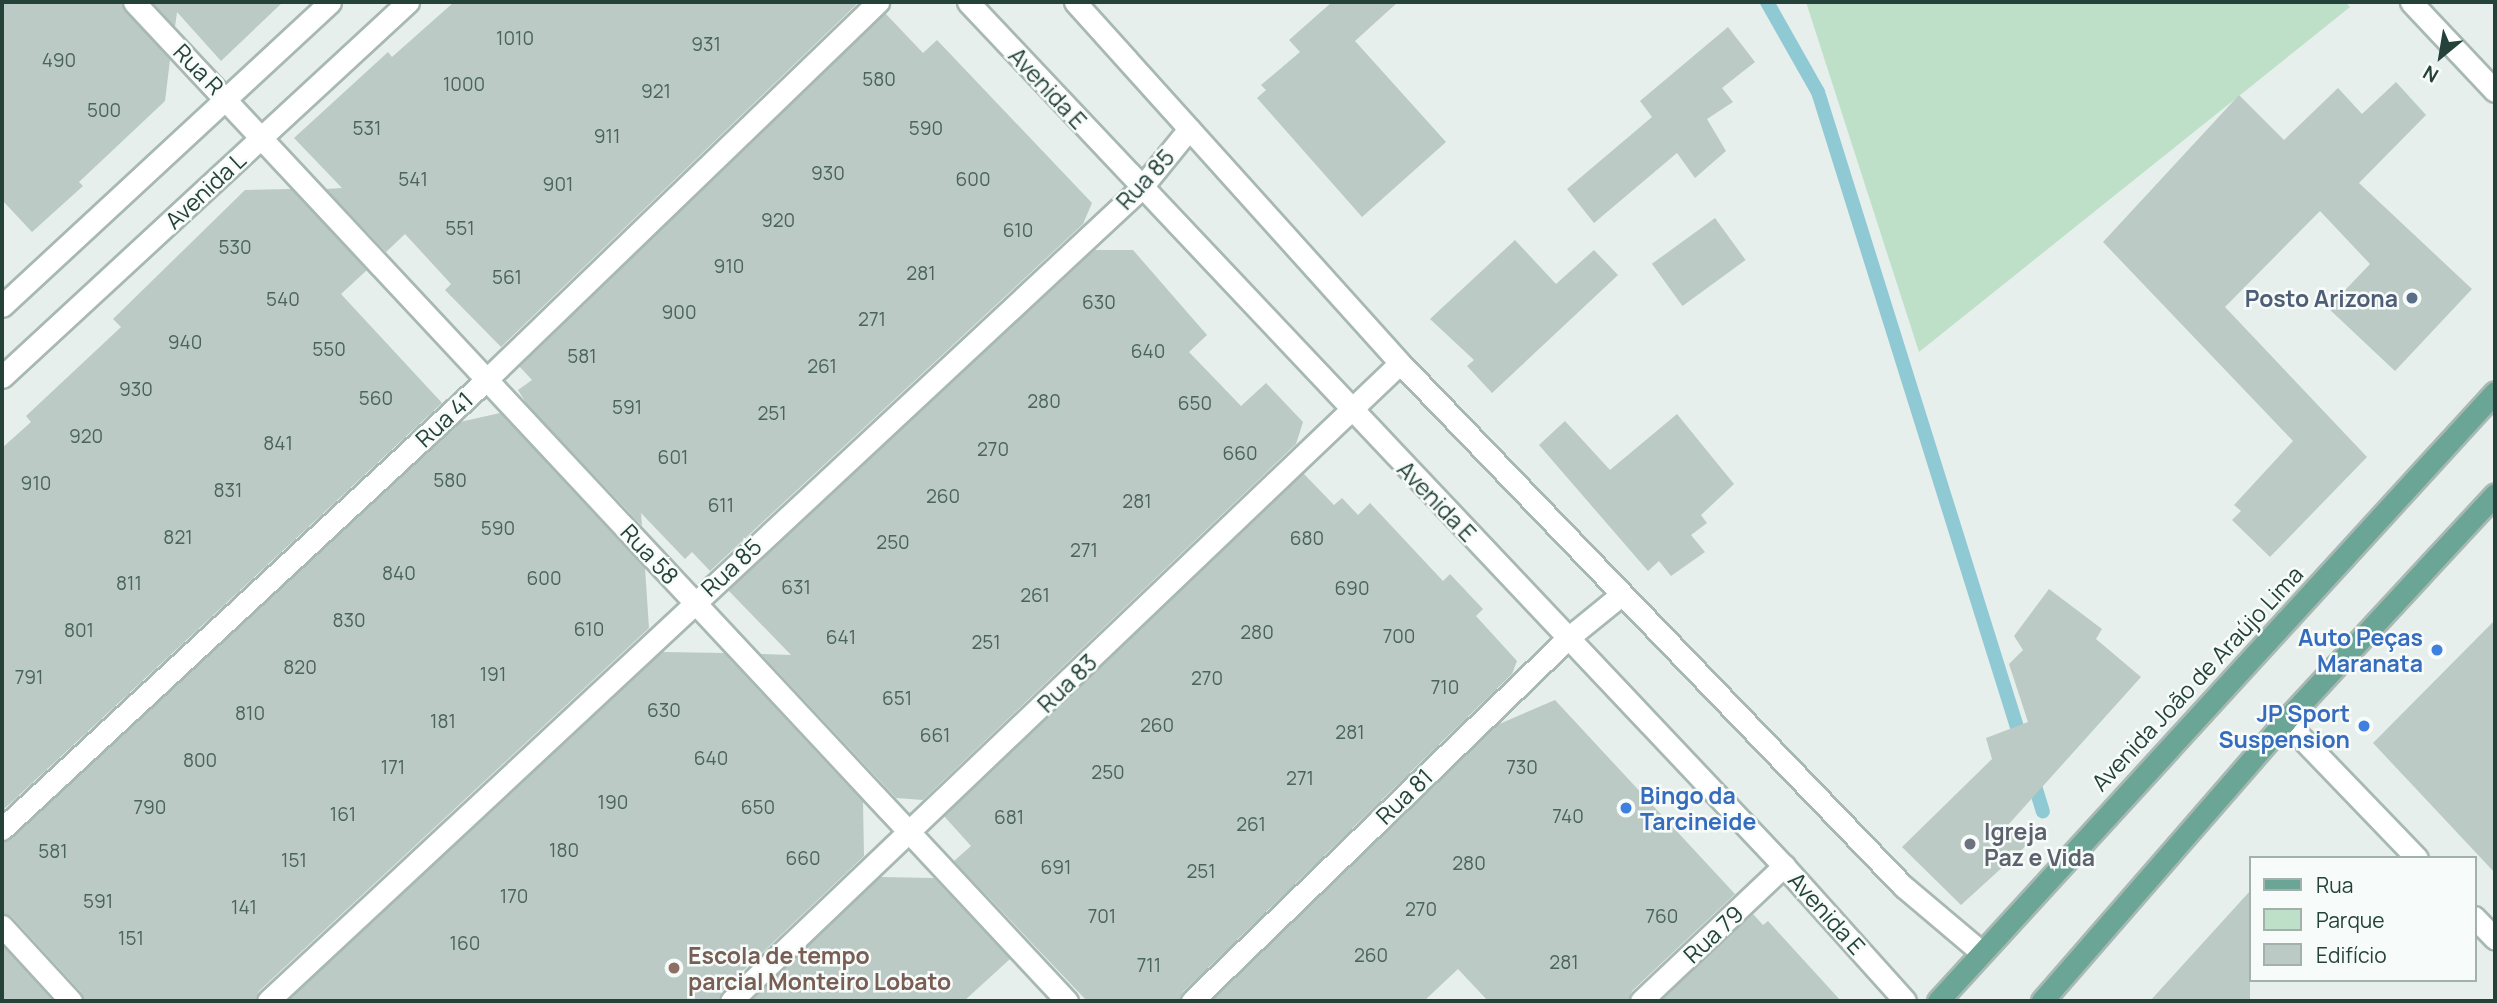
<!DOCTYPE html>
<html>
<head>
<meta charset="utf-8">
<style>
  body { margin:0 }
  #map { position:relative; width:2497px; height:1003px; overflow:hidden; background:#e6efeb; font-family:Manrope,sans-serif }
  div>[style] { position:absolute }
  .green>* { inset:0; background:#bfe0c8 }
  .stream>* { height:14px; margin:-7px; padding:0 7px; transform-origin:7px; border-radius:7px; background:#8ec9d4 }
  .building>* { inset:0; background:#bbcac4; transform-origin:0 0 }
  .roads { filter:drop-shadow(2px 0 #a8b8b2) drop-shadow(-2px 0 #a8b8b2) drop-shadow(0 2px #a8b8b2) drop-shadow(0 -2px #a8b8b2) }
  .minor>* { height:21px; margin:-10.5px; padding:0 10.5px; transform-origin:10.5px; border-radius:10.5px; background:#fff }
  .major>* { height:21px; margin:-10.5px; padding:0 10.5px; transform-origin:10.5px; border-radius:10.5px; background:#6aa596 }
  .dots>* { width:19px; height:19px; translate:-50% -50%; box-sizing:border-box; border:4px solid #f7fbf9; border-radius:50% }
  span { translate:-50% -50%; white-space:nowrap; text-align:center; line-height:1.15; -webkit-text-stroke:5px #f7fbf9; paint-order:stroke }
  .number-label { font-size:19px; color:#4a645c }
  .number-label span { -webkit-text-stroke-width:0 }
  .street-label { font-size:23px; color:#24423a }
  .service-label { font-size:23px; color:#4e5e75; font-weight:700 }
  .right { translate:-100% -50%; text-align:right }
  .shop-label { font-size:23px; color:#366cbe; font-weight:700 }
  .left { translate:0 -50%; text-align:left }
  .worship-label { font-size:23px; color:#5b616d; font-weight:700 }
  .education-label { font-size:23px; color:#785e54; font-weight:700 }
  .frame { position:absolute; inset:0; border:4px solid #24423a; pointer-events:none }
  .legend { position:absolute; left:2249px; top:856px; width:228px; height:126px; box-sizing:border-box; background:#f7fbf9; border:2px solid #a3b1ad; margin:0; padding:9px 12px; list-style:none; font-size:21px; color:#24423a }
  .legend li { display:flex; align-items:center; gap:14px; height:35px }
  .legend b { width:35px; border:2px solid #a3b1ad }
  .north { position:absolute; left:2406px; top:21px; width:70px; height:70px; -webkit-text-stroke:5px #f7fbf9; paint-order:stroke; rotate:210deg; font-size:19px; font-weight:700; line-height:28px; text-align:center; color:#24423a }
  .north::after { content:''; display:block; margin:auto; width:24px; height:32px; background:#24423a; clip-path:polygon(50% 0,100% 100%,50% 72%,0 100%) }
</style>
</head>
<body>
<div id="map">
  <div class="green">
    <i style="clip-path:polygon(1806px 2px,2345px 2px,2350px 7px,1919px 352px)"></i>
  </div>
  <div class="stream">
    <i style="left:1767px;top:2px;width:103px;rotate:60.5deg"></i>
    <i style="left:1818px;top:92px;width:682px;rotate:72.6deg"></i>
    <i style="left:2032px;top:776px;width:37px;rotate:73deg"></i>
  </div>
  <div class="building">
    <i style="clip-path:polygon(2px 2px,121px 2px,170px 60px,165px 101px,79px 182px,83px 186px,32px 232px,2px 200px)"></i>
    <i style="clip-path:polygon(152px 2px,283px 2px,221px 61px,177px 12px,175px 27px)"></i>
    <i style="clip-path:polygon(454px 2px,859px 2px,501px 347px,445px 290px,451px 284px,405px 234px,386px 252px,326px 189px,342px 188px,294px 138px,388px 52px,392px 57px)"></i>
    <i style="clip-path:polygon(1332px 2px,1398px 2px,1355px 41px,1446px 142px,1362px 217px,1257px 98px,1266px 90px,1261px 85px,1300px 52px,1289px 40px)"></i>
    <i style="clip-path:polygon(885px 13px,923px 53px,937px 40px,1092px 203px,1083px 224px,710px 571px,692px 552px,685px 559px,641px 513px,642px 526px,526px 403px,518px 390px,532px 380px,519px 366px)"></i>
    <i style="clip-path:polygon(1728px 27px,1755px 62px,1722px 88px,1733px 102px,1707px 119px,1726px 151px,1695px 178px,1677px 153px,1594px 223px,1567px 189px,1652px 117px,1640px 101px)"></i>
    <i style="clip-path:polygon(2396px 82px,2426px 115px,2359px 183px,2472px 289px,2395px 371px,2328px 308px,2370px 264px,2320px 211px,2225px 307px,2367px 457px,2270px 557px,2232px 520px,2241px 511px,2234px 505px,2293px 441px,2103px 242px,2239px 95px,2284px 140px,2338px 88px,2362px 114px)"></i>
    <i style="clip-path:polygon(291px 189px,367px 270px,341px 294px,442px 403px,2px 811px,2px 448px,31px 422px,26px 416px,121px 327px,113px 319px,245px 190px)"></i>
    <i style="left:1715px;top:218px;width:52px;height:78px;rotate:54deg"></i>
    <i style="clip-path:polygon(1515px 240px,1556px 284px,1594px 250px,1618px 275px,1492px 393px,1467px 366px,1474px 360px,1430px 319px)"></i>
    <i style="clip-path:polygon(1094px 250px,1133px 250px,1207px 335px,1189px 352px,1241px 406px,1266px 383px,1303px 422px,1296px 444px,923px 800px,896px 798px,761px 654px,791px 655px,728px 590px)"></i>
    <i style="clip-path:polygon(500px 413px,645px 568px,649px 628px,259px 991px,255px 1001px,84px 1001px,81px 992px,12px 917px,2px 913px,2px 842px,11px 839px,460px 422px)"></i>
    <i style="clip-path:polygon(1677px 414px,1734px 484px,1701px 515px,1707px 523px,1691px 535px,1705px 552px,1671px 576px,1659px 561px,1648px 571px,1539px 445px,1565px 421px,1610px 470px)"></i>
    <i style="clip-path:polygon(1303px 473px,1334px 505px,1342px 498px,1358px 515px,1370px 503px,1443px 581px,1450px 574px,1483px 609px,1476px 616px,1517px 661px,1512px 674px,1183px 992px,1179px 1001px,1087px 1001px,954px 861px,971px 846px,944px 816px)"></i>
    <i style="clip-path:polygon(2049px 589px,2102px 629px,2096px 639px,2141px 677px,2008px 825px,2028px 844px,1961px 905px,1902px 847px,1992px 759px,1986px 738px,2028px 722px,2009px 664px,2023px 650px,2014px 636px)"></i>
    <i style="clip-path:polygon(2495px 620px,2495px 873px,2373px 743px)"></i>
    <i style="clip-path:polygon(662px 652px,724px 653px,863px 802px,864px 856px,722px 991px,718px 1001px,287px 1001px)"></i>
    <i style="clip-path:polygon(1555px 700px,1735px 894px,1632px 991px,1628px 1001px,1488px 1001px,1458px 969px,1424px 1001px,1211px 1001px,1497px 725px)"></i>
    <i style="clip-path:polygon(880px 877px,934px 878px,1010px 959px,964px 1001px,750px 1001px)"></i>
    <i style="clip-path:polygon(2250px 891px,2250px 1001px,2150px 1001px)"></i>
    <i style="clip-path:polygon(1753px 914px,1763px 925px,1768px 921px,1841px 1001px,1660px 1001px)"></i>
    <i style="clip-path:polygon(2px 945px,53px 1001px,2px 1001px)"></i>
  </div>
  <div class="roads">
    <div class="minor">
      <i style="left:134px;top:2px;width:1367px;rotate:46.96deg"></i>
      <i style="left:968px;top:2px;width:1188px;rotate:46.64deg"></i>
      <i style="left:1784px;top:866px;width:181px;rotate:48.1deg"></i>
      <i style="left:1075px;top:2px;width:486px;rotate:48deg"></i>
      <i style="left:1400px;top:363px;width:726px;rotate:46.12deg"></i>
      <i style="left:1903px;top:886px;width:102px;rotate:40.2deg"></i>
      <i style="left:2411px;top:2px;width:122px;rotate:46.7deg"></i>
      <i style="left:2px;top:306px;width:447px;rotate:-42.8deg"></i>
      <i style="left:2px;top:377px;width:553px;rotate:-42.73deg"></i>
      <i style="left:2285px;top:721px;width:190px;rotate:46.1deg"></i>
      <i style="left:2px;top:829px;width:660px;rotate:-42.85deg"></i>
      <i style="left:486px;top:380px;width:545px;rotate:-43.96deg"></i>
      <i style="left:2474px;top:917px;width:30px;rotate:46deg"></i>
      <i style="left:2px;top:926px;width:102px;rotate:47.4deg"></i>
      <i style="left:268px;top:1001px;width:1193px;rotate:-42.96deg"></i>
      <i style="left:1141px;top:188px;width:76px;rotate:-50.9deg"></i>
      <i style="left:731px;top:1001px;width:924px;rotate:-43.64deg"></i>
      <i style="left:1192px;top:1001px;width:523px;rotate:-43.99deg"></i>
      <i style="left:1568px;top:638px;width:68px;rotate:-39.1deg"></i>
      <i style="left:1641px;top:1001px;width:197px;rotate:-43.4deg"></i>
    </div>
    <div class="major">
      <i style="left:1938px;top:1001px;width:825px;rotate:-47.55deg"></i>
      <i style="left:2042px;top:1001px;width:371px;rotate:-49deg"></i>
      <i style="left:2285px;top:721px;width:309px;rotate:-47.2deg"></i>
    </div>
  </div>
  <div class="dots">
    <i style="left:2412px;top:298px;background:#5c6f8a"></i>
    <i style="left:2437px;top:650px;background:#3f7fe0"></i>
    <i style="left:2364px;top:726px;background:#3f7fe0"></i>
    <i style="left:1626px;top:808px;background:#3f7fe0"></i>
    <i style="left:1970px;top:844px;background:#6b7280"></i>
    <i style="left:674px;top:968px;background:#8d6e63"></i>
  </div>
  <div class="number-label">
    <span style="left:515px;top:39px">1010</span>
    <span style="left:706px;top:45px">931</span>
    <span style="left:59px;top:61px">490</span>
    <span style="left:879px;top:80px">580</span>
    <span style="left:464px;top:85px">1000</span>
    <span style="left:656px;top:92px">921</span>
    <span style="left:104px;top:111px">500</span>
    <span style="left:367px;top:129px">531</span>
    <span style="left:926px;top:129px">590</span>
    <span style="left:607px;top:137px">911</span>
    <span style="left:828px;top:174px">930</span>
    <span style="left:413px;top:180px">541</span>
    <span style="left:973px;top:180px">600</span>
    <span style="left:558px;top:185px">901</span>
    <span style="left:778px;top:221px">920</span>
    <span style="left:460px;top:229px">551</span>
    <span style="left:1018px;top:231px">610</span>
    <span style="left:235px;top:248px">530</span>
    <span style="left:729px;top:267px">910</span>
    <span style="left:921px;top:274px">281</span>
    <span style="left:507px;top:278px">561</span>
    <span style="left:283px;top:300px">540</span>
    <span style="left:1099px;top:303px">630</span>
    <span style="left:679px;top:313px">900</span>
    <span style="left:872px;top:320px">271</span>
    <span style="left:185px;top:343px">940</span>
    <span style="left:329px;top:350px">550</span>
    <span style="left:1148px;top:352px">640</span>
    <span style="left:582px;top:357px">581</span>
    <span style="left:822px;top:367px">261</span>
    <span style="left:136px;top:390px">930</span>
    <span style="left:376px;top:399px">560</span>
    <span style="left:1044px;top:402px">280</span>
    <span style="left:1195px;top:404px">650</span>
    <span style="left:627px;top:408px">591</span>
    <span style="left:772px;top:414px">251</span>
    <span style="left:86px;top:437px">920</span>
    <span style="left:278px;top:444px">841</span>
    <span style="left:993px;top:450px">270</span>
    <span style="left:1240px;top:454px">660</span>
    <span style="left:673px;top:458px">601</span>
    <span style="left:450px;top:481px">580</span>
    <span style="left:36px;top:484px">910</span>
    <span style="left:228px;top:491px">831</span>
    <span style="left:943px;top:497px">260</span>
    <span style="left:1137px;top:502px">281</span>
    <span style="left:721px;top:506px">611</span>
    <span style="left:498px;top:529px">590</span>
    <span style="left:178px;top:538px">821</span>
    <span style="left:1307px;top:539px">680</span>
    <span style="left:893px;top:543px">250</span>
    <span style="left:1084px;top:551px">271</span>
    <span style="left:399px;top:574px">840</span>
    <span style="left:544px;top:579px">600</span>
    <span style="left:129px;top:584px">811</span>
    <span style="left:796px;top:588px">631</span>
    <span style="left:1352px;top:589px">690</span>
    <span style="left:1035px;top:596px">261</span>
    <span style="left:349px;top:621px">830</span>
    <span style="left:589px;top:630px">610</span>
    <span style="left:79px;top:631px">801</span>
    <span style="left:1257px;top:633px">280</span>
    <span style="left:1399px;top:637px">700</span>
    <span style="left:841px;top:638px">641</span>
    <span style="left:986px;top:643px">251</span>
    <span style="left:300px;top:668px">820</span>
    <span style="left:493px;top:675px">191</span>
    <span style="left:29px;top:678px">791</span>
    <span style="left:1207px;top:679px">270</span>
    <span style="left:1445px;top:688px">710</span>
    <span style="left:897px;top:699px">651</span>
    <span style="left:664px;top:711px">630</span>
    <span style="left:250px;top:714px">810</span>
    <span style="left:443px;top:722px">181</span>
    <span style="left:1157px;top:726px">260</span>
    <span style="left:1350px;top:733px">281</span>
    <span style="left:935px;top:736px">661</span>
    <span style="left:711px;top:759px">640</span>
    <span style="left:200px;top:761px">800</span>
    <span style="left:393px;top:768px">171</span>
    <span style="left:1522px;top:768px">730</span>
    <span style="left:1108px;top:773px">250</span>
    <span style="left:1300px;top:779px">271</span>
    <span style="left:613px;top:803px">190</span>
    <span style="left:150px;top:808px">790</span>
    <span style="left:758px;top:808px">650</span>
    <span style="left:343px;top:815px">161</span>
    <span style="left:1568px;top:817px">740</span>
    <span style="left:1009px;top:818px">681</span>
    <span style="left:1251px;top:825px">261</span>
    <span style="left:564px;top:851px">180</span>
    <span style="left:53px;top:852px">581</span>
    <span style="left:803px;top:859px">660</span>
    <span style="left:294px;top:861px">151</span>
    <span style="left:1469px;top:864px">280</span>
    <span style="left:1056px;top:868px">691</span>
    <span style="left:1201px;top:872px">251</span>
    <span style="left:514px;top:897px">170</span>
    <span style="left:98px;top:902px">591</span>
    <span style="left:244px;top:908px">141</span>
    <span style="left:1421px;top:910px">270</span>
    <span style="left:1102px;top:917px">701</span>
    <span style="left:1662px;top:917px">760</span>
    <span style="left:131px;top:939px">151</span>
    <span style="left:465px;top:944px">160</span>
    <span style="left:1371px;top:956px">260</span>
    <span style="left:1564px;top:963px">281</span>
    <span style="left:1149px;top:966px">711</span>
  </div>
  <div class="street-label">
    <span style="left:199px;top:69px;rotate:46deg">Rua R</span>
    <span style="left:1048px;top:88px;rotate:47deg">Avenida E</span>
    <span style="left:1145px;top:179px;rotate:-47deg">Rua 85</span>
    <span style="left:205px;top:190px;rotate:-43deg">Avenida L</span>
    <span style="left:444px;top:419px;rotate:-43deg">Rua 41</span>
    <span style="left:1437px;top:501px;rotate:46deg">Avenida E</span>
    <span style="left:650px;top:554px;rotate:47deg">Rua 58</span>
    <span style="left:731px;top:567px;rotate:-43deg">Rua 85</span>
    <span style="left:2197px;top:678px;rotate:-47deg">Avenida João de Araújo Lima</span>
    <span style="left:1067px;top:683px;rotate:-44deg">Rua 83</span>
    <span style="left:1404px;top:796px;rotate:-44deg">Rua 81</span>
    <span style="left:1827px;top:913px;rotate:48deg">Avenida E</span>
    <span style="left:1713px;top:934px;rotate:-43deg">Rua 79</span>
  </div>
  <div class="service-label">
    <span class="right" style="left:2398px;top:298px">Posto Arizona</span>
  </div>
  <div class="shop-label">
    <span class="right" style="left:2423px;top:650px">Auto Peças<br>Maranata</span>
    <span class="right" style="left:2350px;top:726px">JP Sport<br>Suspension</span>
    <span class="left" style="left:1640px;top:808px">Bingo da<br>Tarcineide</span>
  </div>
  <div class="worship-label">
    <span class="left" style="left:1984px;top:844px">Igreja<br>Paz e Vida</span>
  </div>
  <div class="education-label">
    <span class="left" style="left:688px;top:968px">Escola de tempo<br>parcial Monteiro Lobato</span>
  </div>
  <div class="frame"></div>
  <ul class="legend">
  <li><b style="height:9px;background:#6aa596"></b>Rua</li>
  <li><b style="height:19px;background:#bfe0c8"></b>Parque</li>
  <li><b style="height:19px;background:#bbcac4"></b>Edifício</li>
  </ul>
  <div class="north">N</div>
</div>
</body>
</html>
